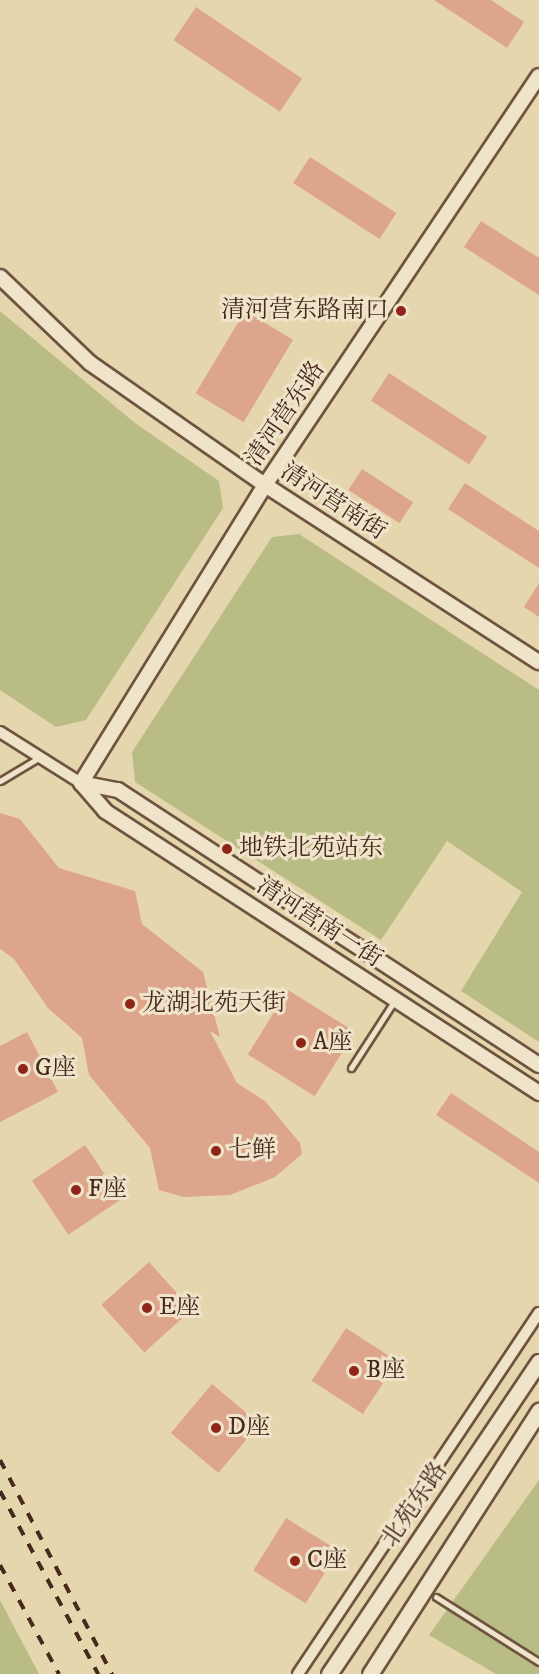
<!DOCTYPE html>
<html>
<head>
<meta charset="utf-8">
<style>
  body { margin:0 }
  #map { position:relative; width:539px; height:1674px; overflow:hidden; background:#e6d6ad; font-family:"IM FELL DW Pica","Noto Serif SC",serif }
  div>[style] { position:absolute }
  .green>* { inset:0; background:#babc86 }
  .building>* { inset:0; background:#dda68c; transform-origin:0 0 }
  .roads { filter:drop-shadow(2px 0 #6f5440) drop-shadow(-2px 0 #6f5440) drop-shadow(0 2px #6f5440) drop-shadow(0 -2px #6f5440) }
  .service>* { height:5px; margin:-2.5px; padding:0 2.5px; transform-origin:2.5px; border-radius:2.5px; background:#efe4ca }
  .minor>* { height:10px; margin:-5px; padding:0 5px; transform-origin:5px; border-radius:5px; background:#efe4ca }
  .tertiary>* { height:14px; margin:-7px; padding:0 7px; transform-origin:7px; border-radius:7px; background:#efe4ca }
  .secondary>* { height:15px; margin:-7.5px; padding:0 7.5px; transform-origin:7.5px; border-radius:7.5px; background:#efe4ca }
  .rail>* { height:4px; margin-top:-2px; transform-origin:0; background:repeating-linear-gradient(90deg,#47281c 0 10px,transparent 0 20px) }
  .dots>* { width:16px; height:16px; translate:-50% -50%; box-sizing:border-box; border:3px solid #efe4ca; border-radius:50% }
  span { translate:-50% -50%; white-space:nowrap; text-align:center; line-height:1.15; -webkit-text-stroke:6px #efe4ca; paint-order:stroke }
  .poi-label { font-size:24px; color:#47281c }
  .right { translate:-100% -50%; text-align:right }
  .left { translate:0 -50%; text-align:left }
  .street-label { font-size:24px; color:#47281c }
</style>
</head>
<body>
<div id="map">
  <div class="green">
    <i style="clip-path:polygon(0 311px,135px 423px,219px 481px,223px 508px,86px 720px,56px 727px,0 690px)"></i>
    <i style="clip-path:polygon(299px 534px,539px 690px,539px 1042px,461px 991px,522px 892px,447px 841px,381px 940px,135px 782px,132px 752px,272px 537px)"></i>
    <i style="clip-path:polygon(539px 1480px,539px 1674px,496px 1674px,429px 1635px)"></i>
    <i style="clip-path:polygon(0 1600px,39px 1674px,0 1674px)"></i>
  </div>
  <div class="building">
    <i style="clip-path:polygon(434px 0,491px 0,524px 22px,507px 48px)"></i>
    <i style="left:196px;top:7px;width:128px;height:40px;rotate:34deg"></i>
    <i style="left:310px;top:157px;width:103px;height:31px;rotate:33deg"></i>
    <i style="clip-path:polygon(481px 221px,539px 258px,539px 295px,464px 247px)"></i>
    <i style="left:245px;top:311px;width:56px;height:96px;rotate:31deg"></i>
    <i style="left:389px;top:373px;width:117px;height:33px;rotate:33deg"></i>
    <i style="left:362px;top:469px;width:61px;height:25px;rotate:33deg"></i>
    <i style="clip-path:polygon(465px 483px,539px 531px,539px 568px,448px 509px)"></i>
    <i style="clip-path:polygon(539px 583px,539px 617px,524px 607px)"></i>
    <i style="clip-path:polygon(0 813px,20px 819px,59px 868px,135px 891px,142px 924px,203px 972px,220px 1037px,210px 1031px,237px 1083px,265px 1101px,300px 1143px,302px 1154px,275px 1177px,230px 1195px,184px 1197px,159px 1190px,150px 1148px,89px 1075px,82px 1038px,48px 1008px,14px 959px,0 949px)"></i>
    <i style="left:288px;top:990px;width:79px;height:76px;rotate:32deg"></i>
    <i style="clip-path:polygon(27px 1032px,58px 1092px,0 1122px,0 1046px)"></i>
    <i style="clip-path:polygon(451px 1093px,539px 1152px,539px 1183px,436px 1115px)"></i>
    <i style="left:85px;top:1145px;width:65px;height:64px;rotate:56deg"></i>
    <i style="left:149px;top:1262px;width:64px;height:64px;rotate:48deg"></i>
    <i style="left:346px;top:1328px;width:61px;height:63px;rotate:33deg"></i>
    <i style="left:212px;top:1384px;width:62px;height:64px;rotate:40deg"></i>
    <i style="left:286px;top:1518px;width:62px;height:62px;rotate:32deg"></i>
  </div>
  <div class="roads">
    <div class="service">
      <i style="left:0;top:781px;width:47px;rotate:-31deg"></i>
      <i style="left:351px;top:1068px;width:81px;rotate:-57.1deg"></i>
      <i style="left:436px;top:1597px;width:122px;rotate:32.3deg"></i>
    </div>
    <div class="minor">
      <i style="left:0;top:732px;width:96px;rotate:32.2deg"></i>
      <i style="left:298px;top:1674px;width:434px;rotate:-56.3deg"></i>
    </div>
    <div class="tertiary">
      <i style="left:0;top:277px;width:124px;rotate:43.7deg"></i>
      <i style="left:90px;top:363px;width:213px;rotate:34.9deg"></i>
      <i style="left:265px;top:485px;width:326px;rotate:32.9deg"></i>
      <i style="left:81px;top:783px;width:350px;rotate:-58.3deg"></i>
      <i style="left:265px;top:485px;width:492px;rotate:-56.2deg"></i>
      <i style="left:81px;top:783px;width:37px;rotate:49deg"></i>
      <i style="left:105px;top:811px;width:518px;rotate:33.01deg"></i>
      <i style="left:81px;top:783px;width:38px;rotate:11deg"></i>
      <i style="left:118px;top:790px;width:503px;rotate:33.15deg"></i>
    </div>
    <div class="secondary">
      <i style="left:329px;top:1674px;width:376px;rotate:-56.1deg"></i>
      <i style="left:370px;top:1674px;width:313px;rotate:-57.3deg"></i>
    </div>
  </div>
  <div class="rail">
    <i style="left:0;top:1460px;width:242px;rotate:62.4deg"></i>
    <i style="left:0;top:1491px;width:208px;rotate:61.8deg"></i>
    <i style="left:0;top:1565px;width:124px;rotate:61.6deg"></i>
  </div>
  <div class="dots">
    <i style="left:401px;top:311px;background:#8f2418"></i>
    <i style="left:227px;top:849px;background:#8f2418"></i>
    <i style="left:130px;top:1004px;background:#8f2418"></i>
    <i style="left:301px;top:1043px;background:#8f2418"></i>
    <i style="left:23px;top:1069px;background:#8f2418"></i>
    <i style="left:216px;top:1151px;background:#8f2418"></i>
    <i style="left:76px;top:1190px;background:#8f2418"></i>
    <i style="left:147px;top:1308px;background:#8f2418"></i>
    <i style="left:354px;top:1371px;background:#8f2418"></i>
    <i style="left:216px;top:1428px;background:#8f2418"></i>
    <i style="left:295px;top:1561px;background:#8f2418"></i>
  </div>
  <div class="poi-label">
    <span class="right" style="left:389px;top:311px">清河营东路南口</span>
    <span class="left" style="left:239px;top:849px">地铁北苑站东</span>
    <span class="left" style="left:142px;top:1004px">龙湖北苑天街</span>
    <span class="left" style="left:313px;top:1043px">A座</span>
    <span class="left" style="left:35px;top:1069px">G座</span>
    <span class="left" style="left:228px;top:1151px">七鲜</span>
    <span class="left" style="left:88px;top:1190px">F座</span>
    <span class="left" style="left:159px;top:1308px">E座</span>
    <span class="left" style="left:366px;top:1371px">B座</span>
    <span class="left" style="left:228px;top:1428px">D座</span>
    <span class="left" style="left:307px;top:1561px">C座</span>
  </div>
  <div class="street-label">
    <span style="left:286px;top:414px;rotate:-56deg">清河营东路</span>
    <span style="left:333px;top:502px;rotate:33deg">清河营南街</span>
    <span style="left:319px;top:923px;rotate:33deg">清河营南一街</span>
    <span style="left:415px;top:1505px;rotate:-56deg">北苑东路</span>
  </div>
</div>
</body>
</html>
